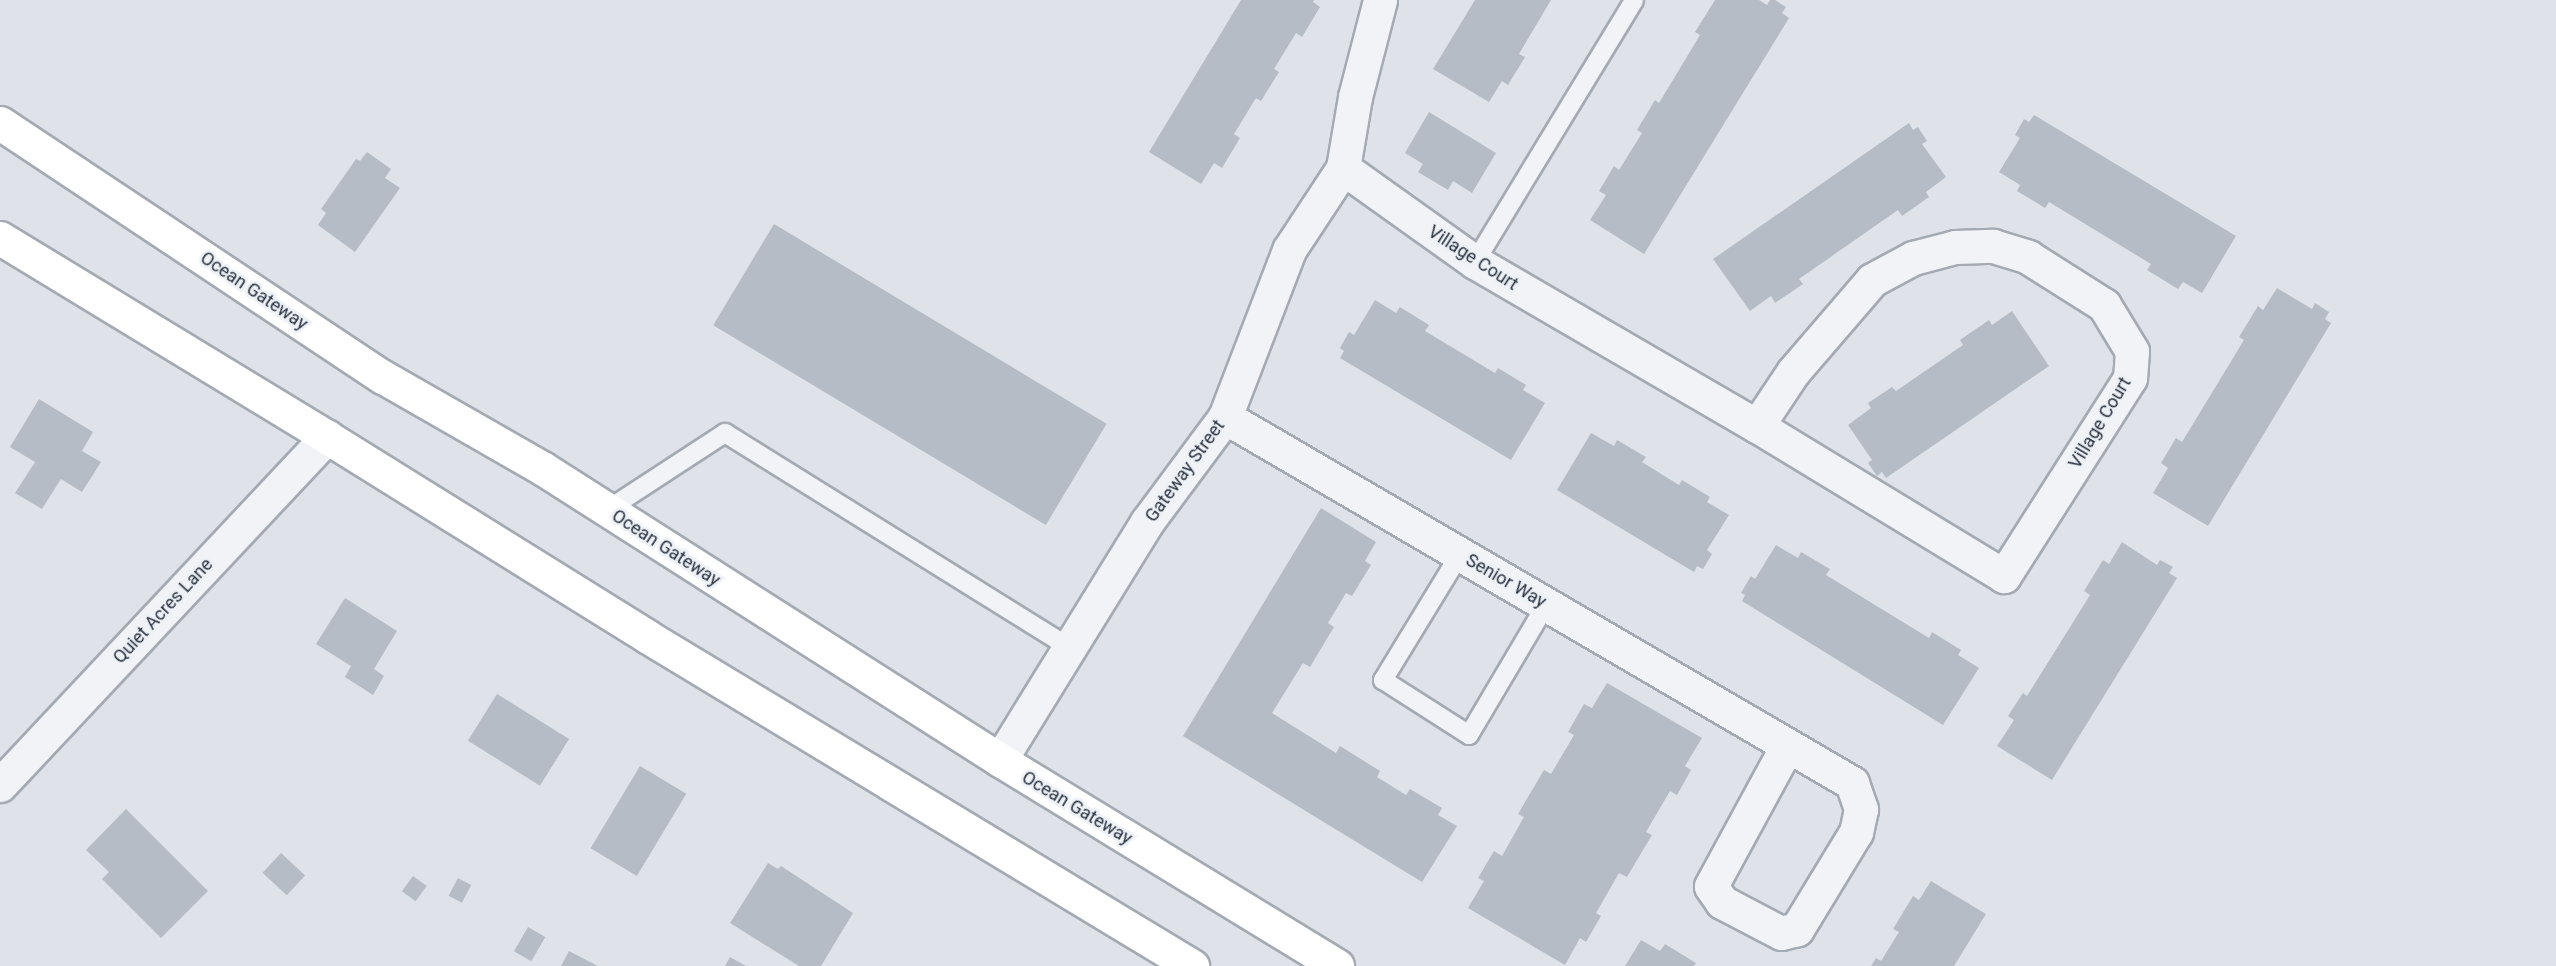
<!DOCTYPE html>
<html>
<head>
<meta charset="utf-8">
<style>
  body { margin:0 }
  #map { position:relative; width:2556px; height:966px; overflow:hidden; background:#dfe3e9; font-family:Roboto,sans-serif }
  div>[style] { position:absolute }
  .building>* { inset:0; background:#b5bcc6; transform-origin:0 0 }
  .roads { filter:drop-shadow(2px 0 #a4aab3) drop-shadow(-2px 0 #a4aab3) drop-shadow(0 2px #a4aab3) drop-shadow(0 -2px #a4aab3) }
  .lane>* { height:18px; margin:-9px; padding:0 9px; transform-origin:9px; border-radius:9px; background:#f1f3f7 }
  .street>* { height:33px; margin:-16.5px; padding:0 16.5px; transform-origin:16.5px; border-radius:16.5px; background:#f1f3f7 }
  .primary>* { height:33px; margin:-16.5px; padding:0 16.5px; transform-origin:16.5px; border-radius:16.5px; background:#fff }
  span { translate:-50% -50%; white-space:nowrap; text-align:center; line-height:1.15; -webkit-text-stroke:6px #eef2f6; paint-order:stroke }
  .street-label { font-size:18px; color:#273141 }
</style>
</head>
<body>
<div id="map">
  <div class="building">
    <i style="clip-path:polygon(1241px 0,1314px 0,1313px 2px,1320px 7px,1302px 37px,1296px 33px,1274px 69px,1279px 72px,1261px 101px,1256px 98px,1234px 134px,1240px 138px,1222px 168px,1214px 163px,1201px 184px,1149px 152px)"></i>
    <i style="clip-path:polygon(1475px 0,1551px 0,1519px 54px,1525px 57px,1508px 85px,1502px 81px,1489px 102px,1433px 69px)"></i>
    <i style="clip-path:polygon(1715px 0,1759px 0,1767px 5px,1770px 0,1775px 0,1786px 7px,1782px 13px,1789px 18px,1644px 254px,1590px 220px,1606px 195px,1599px 191px,1614px 166px,1619px 170px,1642px 133px,1637px 130px,1655px 100px,1659px 103px,1700px 35px,1695px 32px)"></i>
    <i style="clip-path:polygon(1429px 112px,1496px 153px,1472px 193px,1453px 181px,1448px 190px,1418px 172px,1423px 164px,1405px 153px)"></i>
    <i style="clip-path:polygon(2034px 115px,2236px 236px,2202px 293px,2183px 282px,2178px 289px,2147px 270px,2151px 264px,2049px 202px,2045px 208px,2017px 191px,2020px 185px,1999px 172px,2020px 138px,2015px 135px,2024px 119px,2029px 122px)"></i>
    <i style="clip-path:polygon(1909px 123px,1913px 130px,1918px 127px,1927px 141px,1922px 144px,1946px 177px,1926px 192px,1929px 197px,1902px 216px,1898px 210px,1799px 279px,1803px 284px,1775px 303px,1771px 296px,1750px 311px,1713px 259px)"></i>
    <i style="clip-path:polygon(367px 152px,391px 169px,385px 178px,400px 188px,355px 252px,318px 225px,326px 213px,321px 209px,356px 159px,360px 161px)"></i>
    <i style="left:774px;top:224px;width:388px;height:118px;rotate:31deg"></i>
    <i style="clip-path:polygon(2277px 288px,2312px 309px,2315px 303px,2329px 312px,2325px 319px,2331px 323px,2208px 526px,2153px 493px,2168px 468px,2161px 463px,2176px 438px,2182px 442px,2244px 340px,2239px 337px,2258px 306px,2263px 310px)"></i>
    <i style="clip-path:polygon(1375px 300px,1396px 313px,1400px 307px,1429px 325px,1425px 331px,1495px 373px,1498px 368px,1526px 385px,1523px 390px,1545px 403px,1511px 460px,1340px 358px,1344px 351px,1340px 348px,1349px 332px,1354px 335px)"></i>
    <i style="clip-path:polygon(2012px 311px,2049px 366px,1886px 478px,1882px 472px,1877px 476px,1868px 463px,1872px 460px,1848px 425px,1871px 408px,1868px 403px,1892px 387px,1896px 391px,1963px 345px,1960px 340px,1989px 320px,1992px 325px)"></i>
    <i style="clip-path:polygon(39px 399px,93px 432px,82px 451px,101px 462px,82px 492px,61px 479px,42px 509px,15px 493px,35px 462px,10px 447px)"></i>
    <i style="clip-path:polygon(1591px 433px,1614px 446px,1617px 440px,1646px 457px,1642px 462px,1679px 485px,1682px 480px,1710px 497px,1707px 502px,1729px 515px,1707px 550px,1712px 554px,1703px 569px,1697px 566px,1694px 572px,1557px 490px)"></i>
    <i style="clip-path:polygon(1321px 508px,1376px 542px,1365px 561px,1371px 565px,1352px 596px,1346px 593px,1328px 623px,1334px 627px,1310px 667px,1303px 663px,1272px 713px,1336px 753px,1340px 746px,1380px 771px,1377px 777px,1406px 795px,1410px 789px,1442px 808px,1438px 815px,1457px 826px,1422px 882px,1183px 736px)"></i>
    <i style="clip-path:polygon(2122px 542px,2157px 565px,2160px 560px,2173px 567px,2169px 573px,2177px 578px,2052px 780px,1997px 746px,2014px 720px,2008px 716px,2023px 693px,2027px 696px,2090px 595px,2084px 591px,2103px 560px,2109px 564px)"></i>
    <i style="clip-path:polygon(1776px 545px,1798px 558px,1801px 552px,1830px 569px,1826px 575px,1929px 638px,1932px 632px,1961px 650px,1958px 655px,1979px 668px,1943px 725px,1742px 601px,1745px 595px,1741px 593px,1751px 576px,1755px 579px)"></i>
    <i style="clip-path:polygon(345px 598px,397px 631px,374px 669px,384px 676px,373px 695px,345px 677px,351px 666px,316px 644px)"></i>
    <i style="clip-path:polygon(1607px 683px,1702px 738px,1685px 766px,1691px 770px,1677px 795px,1670px 791px,1646px 832px,1652px 835px,1627px 877px,1619px 873px,1596px 913px,1601px 916px,1586px 942px,1580px 938px,1565px 965px,1468px 908px,1484px 881px,1478px 878px,1494px 851px,1502px 856px,1524px 817px,1518px 814px,1544px 770px,1551px 774px,1574px 735px,1568px 732px,1584px 704px,1592px 708px)"></i>
    <i style="left:497px;top:694px;width:85px;height:55px;rotate:32deg"></i>
    <i style="left:640px;top:766px;width:54px;height:96px;rotate:31deg"></i>
    <i style="clip-path:polygon(126px 809px,208px 891px,161px 938px,102px 879px,109px 872px,86px 850px)"></i>
    <i style="left:281px;top:853px;width:33px;height:27px;rotate:43deg"></i>
    <i style="clip-path:polygon(768px 863px,778px 869px,781px 866px,853px 913px,821px 966px,799px 966px,730px 923px)"></i>
    <i style="left:413px;top:876px;width:17px;height:19px;rotate:36deg"></i>
    <i style="left:458px;top:878px;width:15px;height:20px;rotate:28deg"></i>
    <i style="clip-path:polygon(1931px 881px,1986px 914px,1954px 966px,1871px 966px,1876px 958px,1881px 961px,1899px 932px,1893px 929px,1913px 896px,1919px 900px)"></i>
    <i style="left:528px;top:927px;width:20px;height:28px;rotate:30deg"></i>
    <i style="clip-path:polygon(1641px 940px,1660px 951px,1665px 944px,1696px 963px,1694px 966px,1625px 966px)"></i>
    <i style="clip-path:polygon(569px 951px,598px 966px,561px 966px)"></i>
    <i style="clip-path:polygon(730px 957px,746px 966px,725px 966px)"></i>
  </div>
  <div class="roads">
    <div class="lane">
      <i style="left:1475px;top:262px;width:306px;rotate:-58.7deg"></i>
      <i style="left:607px;top:510px;width:141px;rotate:-33.1deg"></i>
      <i style="left:725px;top:433px;width:405px;rotate:31.9deg"></i>
      <i style="left:1460px;top:554px;width:148px;rotate:121.4deg"></i>
      <i style="left:1383px;top:680px;width:102px;rotate:32.6deg"></i>
      <i style="left:1469px;top:735px;width:151px;rotate:-59.4deg"></i>
    </div>
    <div class="street">
      <i style="left:1343px;top:168px;width:162px;rotate:35.5deg"></i>
      <i style="left:1475px;top:262px;width:326px;rotate:30.2deg"></i>
      <i style="left:1993px;top:246px;width:37px;rotate:17deg"></i>
      <i style="left:2028px;top:257px;width:90px;rotate:32.3deg"></i>
      <i style="left:2104px;top:305px;width:54px;rotate:58.7deg"></i>
      <i style="left:2132px;top:351px;width:27px;rotate:94deg"></i>
      <i style="left:2130px;top:378px;width:235px;rotate:122.5deg"></i>
      <i style="left:2004px;top:576px;width:289px;rotate:-148.7deg"></i>
      <i style="left:1757px;top:426px;width:65px;rotate:-56.3deg"></i>
      <i style="left:1793px;top:372px;width:121px;rotate:-49.3deg"></i>
      <i style="left:1872px;top:280px;width:47px;rotate:-28.2deg"></i>
      <i style="left:1913px;top:258px;width:43px;rotate:-14.7deg"></i>
      <i style="left:1955px;top:247px;width:38px;rotate:-2deg"></i>
      <i style="left:1225px;top:417px;width:726px;rotate:30.27deg"></i>
      <i style="left:1852px;top:783px;width:28px;rotate:71deg"></i>
      <i style="left:1861px;top:809px;width:24px;rotate:102deg"></i>
      <i style="left:1856px;top:832px;width:114px;rotate:121.3deg"></i>
      <i style="left:1797px;top:929px;width:16px;rotate:166deg"></i>
      <i style="left:1781px;top:933px;width:67px;rotate:-152.3deg"></i>
      <i style="left:1722px;top:902px;width:19px;rotate:-125deg"></i>
      <i style="left:1711px;top:886px;width:159px;rotate:-61.5deg"></i>
      <i style="left:1000px;top:760px;width:280px;rotate:-58.3deg"></i>
      <i style="left:1147px;top:522px;width:131px;rotate:-53.4deg"></i>
      <i style="left:1225px;top:417px;width:179px;rotate:-69deg"></i>
      <i style="left:1289px;top:250px;width:98px;rotate:-56.6deg"></i>
      <i style="left:1343px;top:168px;width:72px;rotate:-80.4deg"></i>
      <i style="left:1355px;top:97px;width:100px;rotate:-75.5deg"></i>
      <i style="left:0;top:785px;width:478px;rotate:-46.8deg"></i>
    </div>
    <div class="primary">
      <i style="left:0;top:123px;width:460px;rotate:33.6deg"></i>
      <i style="left:383px;top:377px;width:183px;rotate:29.8deg"></i>
      <i style="left:542px;top:468px;width:543px;rotate:32.52deg"></i>
      <i style="left:1000px;top:760px;width:395px;rotate:31.4deg"></i>
      <i style="left:0;top:238px;width:383px;rotate:31.3deg"></i>
      <i style="left:327px;top:437px;width:378px;rotate:31.9deg"></i>
      <i style="left:648px;top:637px;width:636px;rotate:31.16deg"></i>
    </div>
  </div>
  <div class="street-label">
    <span style="left:1473px;top:258px;rotate:33deg">Village Court</span>
    <span style="left:254px;top:291px;rotate:34deg">Ocean Gateway</span>
    <span style="left:2100px;top:423px;rotate:-59deg">Village Court</span>
    <span style="left:1185px;top:471px;rotate:-54deg">Gateway Street</span>
    <span style="left:666px;top:548px;rotate:33deg">Ocean Gateway</span>
    <span style="left:1506px;top:581px;rotate:30deg">Senior Way</span>
    <span style="left:163px;top:611px;rotate:-47deg">Quiet Acres Lane</span>
    <span style="left:1077px;top:808px;rotate:31deg">Ocean Gateway</span>
  </div>
</div>
</body>
</html>
